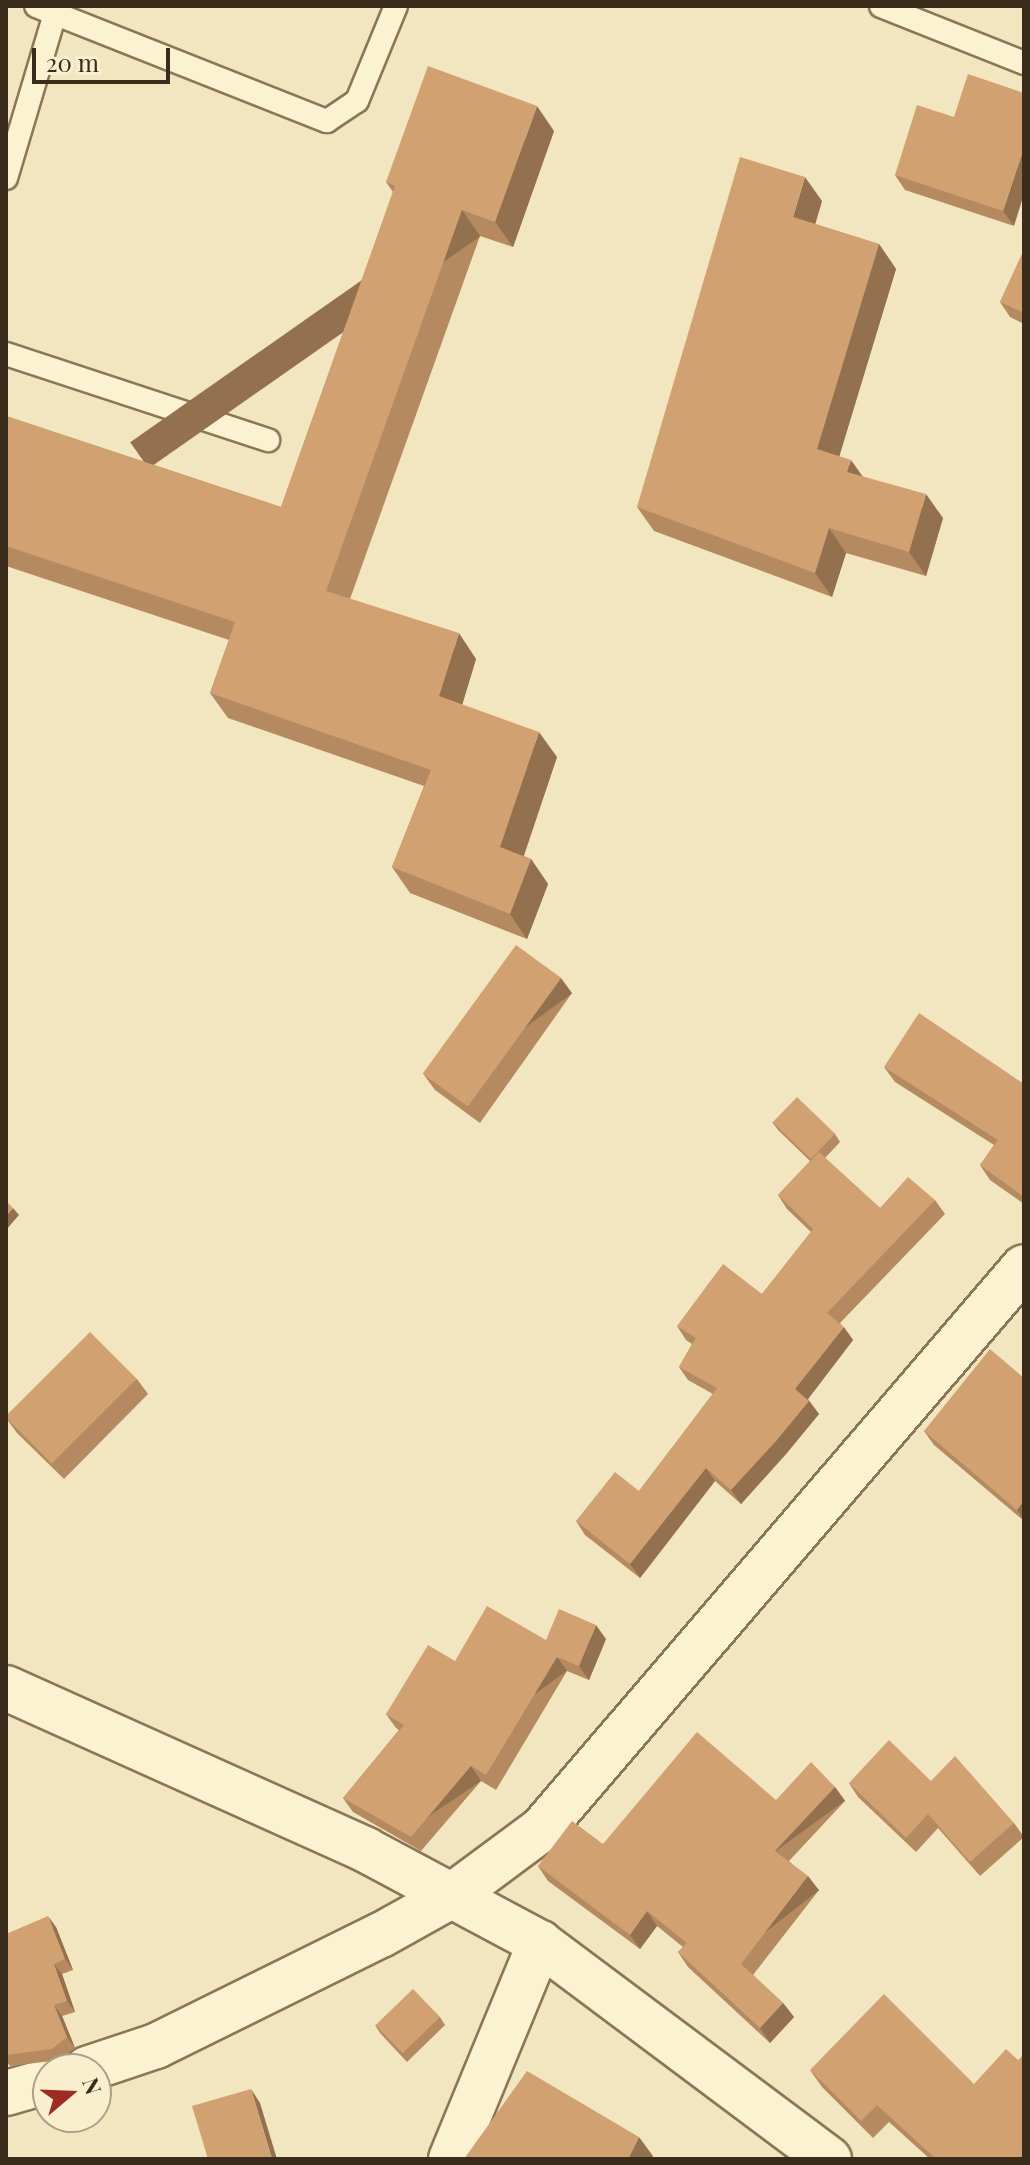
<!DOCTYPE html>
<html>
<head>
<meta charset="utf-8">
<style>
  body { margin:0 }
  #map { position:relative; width:1030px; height:2165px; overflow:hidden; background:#f1e6bf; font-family:"Playfair Display",serif }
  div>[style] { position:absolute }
  .roads { filter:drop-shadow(2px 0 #8b7656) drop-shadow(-2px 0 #8b7656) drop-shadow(0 2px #8b7656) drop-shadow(0 -2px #8b7656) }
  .service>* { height:22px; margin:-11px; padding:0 11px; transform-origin:11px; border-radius:11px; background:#fbf2d2 }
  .minor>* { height:44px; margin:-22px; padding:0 22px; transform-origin:22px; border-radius:22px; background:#fbf2d2 }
  .wall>* { inset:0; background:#b58a61 }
  .shaded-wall>* { inset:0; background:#93714f; transform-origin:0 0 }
  .building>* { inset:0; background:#d2a171; transform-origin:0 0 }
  span { translate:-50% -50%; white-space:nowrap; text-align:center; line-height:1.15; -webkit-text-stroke:6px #f8efcf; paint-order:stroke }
  .frame { position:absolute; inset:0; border:8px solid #392c1b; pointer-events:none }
  .north { position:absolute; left:32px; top:2053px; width:80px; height:80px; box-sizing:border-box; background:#f8efcf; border:2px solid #aca187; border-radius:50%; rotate:71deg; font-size:22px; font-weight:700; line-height:32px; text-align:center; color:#392c1b }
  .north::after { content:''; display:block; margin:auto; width:28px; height:36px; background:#9f2a21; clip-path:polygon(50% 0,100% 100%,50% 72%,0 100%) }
  .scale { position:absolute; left:32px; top:48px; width:138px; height:36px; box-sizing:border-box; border:4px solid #392c1b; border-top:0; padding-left:10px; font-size:24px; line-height:28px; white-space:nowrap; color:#392c1b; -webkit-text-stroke:6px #f8efcf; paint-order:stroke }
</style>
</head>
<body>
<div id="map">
  <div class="roads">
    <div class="service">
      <i style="left:36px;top:6px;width:313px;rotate:21.6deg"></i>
      <i style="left:327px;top:121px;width:36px;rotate:-34deg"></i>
      <i style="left:357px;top:101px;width:103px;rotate:-67.7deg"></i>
      <i style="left:881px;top:6px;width:154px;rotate:21.7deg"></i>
      <i style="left:6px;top:178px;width:171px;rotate:-73.4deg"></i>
      <i style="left:6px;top:354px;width:276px;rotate:18.2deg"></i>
    </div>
    <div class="minor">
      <i style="left:6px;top:1688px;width:395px;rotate:24.2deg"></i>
      <i style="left:366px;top:1850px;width:197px;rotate:28.1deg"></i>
      <i style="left:540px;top:1943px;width:361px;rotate:36.8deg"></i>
      <i style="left:87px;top:2069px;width:73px;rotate:-18.4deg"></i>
      <i style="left:156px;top:2046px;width:251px;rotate:-26.3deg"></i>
      <i style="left:381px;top:1935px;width:82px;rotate:-29.1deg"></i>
      <i style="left:453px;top:1895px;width:111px;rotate:-36.6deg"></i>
      <i style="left:542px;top:1829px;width:740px;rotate:-49.38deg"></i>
      <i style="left:6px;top:2093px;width:44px;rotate:-15.9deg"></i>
      <i style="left:451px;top:2159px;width:234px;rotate:-67.6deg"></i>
    </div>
  </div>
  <div class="wall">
    <i style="clip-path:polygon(954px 117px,1014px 226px,905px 190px,895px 175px)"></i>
    <i style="clip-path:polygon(554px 131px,513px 247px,480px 236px,350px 599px,476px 659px,462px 705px,557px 757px,524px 856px,531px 859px,548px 884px,527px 939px,410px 893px,392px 867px,424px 786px,228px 718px,210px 693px,229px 640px,6px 566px,6px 416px,281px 507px,393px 192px,386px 182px)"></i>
    <i style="clip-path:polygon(822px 201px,815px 224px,879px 244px,896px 269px,839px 456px,862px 476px,943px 518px,926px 576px,846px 553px,832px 597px,654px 531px,637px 507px)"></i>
    <i style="clip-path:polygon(1024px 250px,1024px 324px,1010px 317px,1000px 302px)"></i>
    <i style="clip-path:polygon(572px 993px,480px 1123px,435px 1090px,424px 1075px)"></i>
    <i style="clip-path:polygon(884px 1067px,1024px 1084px,1024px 1204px,990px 1180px,980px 1165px,994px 1145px,895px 1082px)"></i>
    <i style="clip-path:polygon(772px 1122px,835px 1134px,840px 1142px,825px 1158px,880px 1208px,935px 1200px,945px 1214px,840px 1323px,853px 1340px,808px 1399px,819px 1414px,786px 1454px,741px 1504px,715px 1481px,640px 1578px,585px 1535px,576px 1521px,639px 1491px,713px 1394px,688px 1380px,679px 1367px,692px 1344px,686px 1340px,677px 1326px,762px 1294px,811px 1232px,787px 1209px,778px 1195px,810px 1161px,778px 1130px)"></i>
    <i style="clip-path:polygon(1024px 1378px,1024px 1521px,934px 1445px,924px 1431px)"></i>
    <i style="clip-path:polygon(137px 1379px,148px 1394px,64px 1479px,17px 1433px,6px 1418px)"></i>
    <i style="clip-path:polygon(606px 1639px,589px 1680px,567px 1671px,496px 1790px,481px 1781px,421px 1851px,353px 1812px,343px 1798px,399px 1730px,396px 1728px,386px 1714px,546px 1640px)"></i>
    <i style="clip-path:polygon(849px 1783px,1014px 1823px,1024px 1837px,980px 1876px,938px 1828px,916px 1852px,858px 1797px)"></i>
    <i style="clip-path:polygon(835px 1787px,845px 1801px,789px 1861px,819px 1890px,753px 1975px,783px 2003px,794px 2017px,770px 2043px,688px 1967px,678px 1952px,683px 1947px,657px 1926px,640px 1949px,548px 1881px,538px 1866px,603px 1844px,776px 1800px)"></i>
    <i style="clip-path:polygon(56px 1927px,73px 1970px,62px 1974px,75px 2012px,62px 2016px,75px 2048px,60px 2060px,10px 2066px,6px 2061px,6px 1934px)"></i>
    <i style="clip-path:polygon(440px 2017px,445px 2025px,407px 2062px,380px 2033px,375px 2025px)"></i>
    <i style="clip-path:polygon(810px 2070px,1024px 2159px,930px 2159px,889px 2122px,873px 2138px,822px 2087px)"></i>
  </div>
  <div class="shaded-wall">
    <i style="clip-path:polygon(537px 106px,554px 131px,513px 247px,495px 222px)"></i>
    <i style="clip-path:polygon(1024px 147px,1024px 194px,1014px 226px,1003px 211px)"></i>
    <i style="clip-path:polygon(805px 177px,822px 201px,810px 242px,793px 217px)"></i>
    <i style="left:462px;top:210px;width:32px;height:405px;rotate:55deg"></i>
    <i style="clip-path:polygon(879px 244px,896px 269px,834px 474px,817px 449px)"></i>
    <i style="clip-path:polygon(851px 460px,868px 484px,847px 472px)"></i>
    <i style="clip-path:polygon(926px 494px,943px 518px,926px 576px,909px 552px)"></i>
    <i style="clip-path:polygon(829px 528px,846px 553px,832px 597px,815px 573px)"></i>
    <i style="clip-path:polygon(459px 633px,476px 659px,457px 722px,439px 696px)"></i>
    <i style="clip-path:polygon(539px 732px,557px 757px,518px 872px,500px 847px)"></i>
    <i style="clip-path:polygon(531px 859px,548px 884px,527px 939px,510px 914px)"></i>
    <i style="left:561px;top:978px;width:19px;height:159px;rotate:54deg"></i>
    <i style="clip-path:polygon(13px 1208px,19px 1215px,6px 1230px,6px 1216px)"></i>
    <i style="clip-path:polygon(844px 1327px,853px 1340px,805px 1403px,795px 1389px)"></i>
    <i style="clip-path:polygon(809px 1401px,819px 1414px,786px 1454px,741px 1504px,731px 1490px)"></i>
    <i style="clip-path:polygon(706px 1468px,715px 1481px,640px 1578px,630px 1564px)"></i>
    <i style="clip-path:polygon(1023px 1502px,1024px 1504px,1024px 1520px,1017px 1510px)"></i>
    <i style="clip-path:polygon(596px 1625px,606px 1639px,589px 1680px,579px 1666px)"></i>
    <i style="left:557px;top:1657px;width:17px;height:138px;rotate:54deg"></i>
    <i style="left:471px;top:1766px;width:18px;height:93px;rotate:56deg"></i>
    <i style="left:835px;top:1787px;width:17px;height:88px;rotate:54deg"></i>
    <i style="left:808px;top:1876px;width:18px;height:111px;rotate:52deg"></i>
    <i style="clip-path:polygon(647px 1911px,657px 1926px,640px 1949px,630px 1935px)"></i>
    <i style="clip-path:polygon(48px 1916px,56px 1927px,73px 1970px,65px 1959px)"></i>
    <i style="clip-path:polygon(54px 1964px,62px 1974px,75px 2012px,67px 2001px)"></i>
    <i style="clip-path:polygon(783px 2003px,794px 2017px,770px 2043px,760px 2028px)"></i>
    <i style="clip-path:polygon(54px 2005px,62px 2016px,75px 2048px,67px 2037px)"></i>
    <i style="clip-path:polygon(251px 2089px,260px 2103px,277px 2159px,272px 2159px)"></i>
    <i style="clip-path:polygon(639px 2137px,653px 2156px,651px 2159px,628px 2159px)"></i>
  </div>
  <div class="building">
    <i style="clip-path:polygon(428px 66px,537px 106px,495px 222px,462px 210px,326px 591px,459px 633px,439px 696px,539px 732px,500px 847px,531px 859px,510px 914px,392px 867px,431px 770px,210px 693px,235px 622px,6px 546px,6px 416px,281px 507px,395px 186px,386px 182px)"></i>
    <i style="clip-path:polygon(968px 74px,1024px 93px,1024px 147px,1003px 211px,895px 175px,917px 105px,954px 117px)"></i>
    <i style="clip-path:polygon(740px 157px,805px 177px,793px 217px,879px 244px,817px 449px,851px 460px,847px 472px,926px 494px,909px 552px,829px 528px,815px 573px,637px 507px)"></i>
    <i style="clip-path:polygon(1024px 250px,1024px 313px,1000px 302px)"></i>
    <i style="left:516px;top:945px;width:56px;height:159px;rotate:36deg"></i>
    <i style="clip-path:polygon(919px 1013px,1024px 1084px,1024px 1197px,980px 1165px,998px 1140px,884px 1067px)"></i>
    <i style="left:797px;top:1097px;width:53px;height:35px;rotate:44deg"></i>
    <i style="clip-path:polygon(819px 1152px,880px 1208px,908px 1177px,935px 1200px,827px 1313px,844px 1327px,795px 1389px,809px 1401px,777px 1440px,731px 1490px,706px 1468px,630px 1564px,576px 1521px,615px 1472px,639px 1491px,717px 1388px,679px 1367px,696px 1338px,677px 1326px,723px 1264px,762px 1294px,813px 1229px,778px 1195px)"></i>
    <i style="clip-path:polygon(6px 1201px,13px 1208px,6px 1216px)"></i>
    <i style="left:90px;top:1332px;width:66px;height:120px;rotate:45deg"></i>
    <i style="clip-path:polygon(990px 1349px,1024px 1378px,1024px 1503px,1023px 1502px,1017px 1510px,924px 1431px)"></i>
    <i style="clip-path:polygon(487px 1606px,546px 1640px,559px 1609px,596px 1625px,579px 1666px,557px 1657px,486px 1775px,471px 1766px,411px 1837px,343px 1798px,404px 1725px,386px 1714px,428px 1645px,455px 1661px)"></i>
    <i style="clip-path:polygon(697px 1732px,776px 1800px,811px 1762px,835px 1787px,775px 1851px,808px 1876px,741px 1964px,783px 2003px,760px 2028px,678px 1952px,687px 1943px,647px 1911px,630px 1935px,538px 1866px,572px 1821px,603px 1844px)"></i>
    <i style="clip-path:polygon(889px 1740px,931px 1781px,955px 1756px,1014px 1823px,970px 1862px,928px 1814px,906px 1838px,849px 1783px)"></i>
    <i style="clip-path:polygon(48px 1916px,65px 1959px,54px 1964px,67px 2001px,54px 2005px,67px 2037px,52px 2049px,6px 2055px,6px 1934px)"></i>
    <i style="left:413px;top:1989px;width:39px;height:52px;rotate:46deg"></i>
    <i style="clip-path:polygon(884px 1994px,974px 2084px,1006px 2049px,1018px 2060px,1024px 2054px,1024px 2159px,936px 2159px,877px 2105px,861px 2121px,810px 2070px)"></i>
    <i style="clip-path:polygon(527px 2071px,639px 2137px,628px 2159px,464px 2159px)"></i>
    <i style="clip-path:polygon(251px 2089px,272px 2159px,208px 2159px,192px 2106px)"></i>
  </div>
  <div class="frame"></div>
  <div class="north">N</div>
  <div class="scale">20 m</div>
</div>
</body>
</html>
